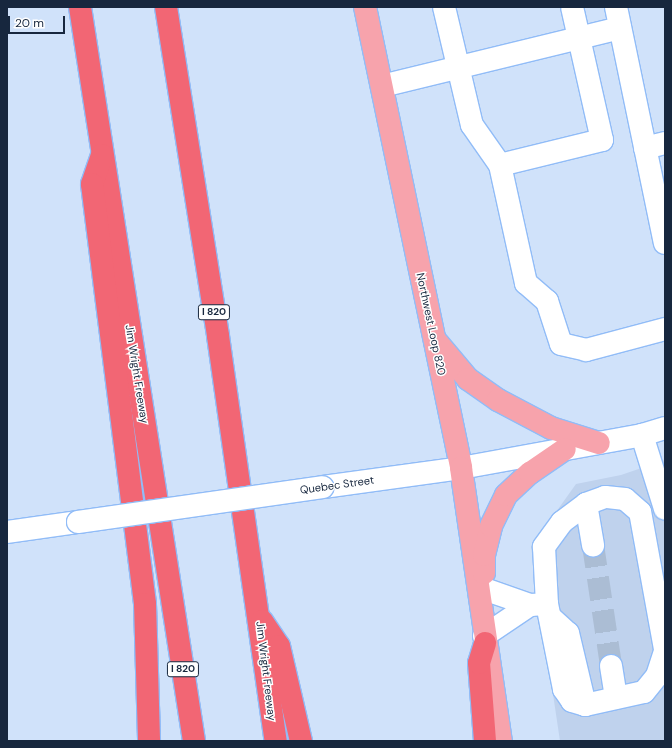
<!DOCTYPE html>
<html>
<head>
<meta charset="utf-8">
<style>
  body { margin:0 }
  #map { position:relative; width:672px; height:748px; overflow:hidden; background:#d0e2fa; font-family:"DM Sans",sans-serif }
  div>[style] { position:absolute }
  .built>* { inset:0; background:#bfd2ed }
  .minor-tunnel>* { height:22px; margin-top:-11px; transform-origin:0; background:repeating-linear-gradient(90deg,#abbdd4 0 22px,transparent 0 33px) }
  .roads { filter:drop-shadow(1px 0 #91bcf7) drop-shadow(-1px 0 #91bcf7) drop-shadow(0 1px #91bcf7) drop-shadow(0 -1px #91bcf7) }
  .minor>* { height:22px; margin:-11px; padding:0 11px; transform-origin:11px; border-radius:11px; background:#fff }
  .major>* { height:22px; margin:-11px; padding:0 11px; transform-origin:11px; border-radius:11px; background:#f7a3ac }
  .highway>* { height:22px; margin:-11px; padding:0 11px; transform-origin:11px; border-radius:11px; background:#f26674 }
  .bridges { filter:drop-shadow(1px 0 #91bcf7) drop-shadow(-1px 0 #91bcf7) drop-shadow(0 1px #91bcf7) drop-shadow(0 -1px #91bcf7) }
  .minor-bridge>* { height:22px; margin:-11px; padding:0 11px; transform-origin:11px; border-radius:11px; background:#fff }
  span { translate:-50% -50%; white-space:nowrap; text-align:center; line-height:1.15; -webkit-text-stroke:3px #fff; paint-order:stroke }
  .shield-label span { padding:1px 3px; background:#fff; border:1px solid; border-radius:3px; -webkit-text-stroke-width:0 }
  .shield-label { font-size:10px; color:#17273e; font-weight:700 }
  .street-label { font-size:11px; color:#17273e }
  .frame { position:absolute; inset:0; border:8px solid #17273e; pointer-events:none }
  .scale { position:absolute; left:8px; top:16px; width:57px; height:18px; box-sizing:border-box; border:2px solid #17273e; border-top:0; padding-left:5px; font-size:12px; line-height:14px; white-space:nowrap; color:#17273e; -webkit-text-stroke:3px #fff; paint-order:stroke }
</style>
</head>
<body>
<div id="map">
  <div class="built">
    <i style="clip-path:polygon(665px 460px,665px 741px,560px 741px,531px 547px,576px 484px,621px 475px)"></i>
  </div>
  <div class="minor-tunnel">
    <i style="left:593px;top:545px;width:122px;rotate:81.5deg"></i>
  </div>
  <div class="roads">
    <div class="minor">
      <i style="left:444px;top:7px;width:121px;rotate:76.7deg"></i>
      <i style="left:472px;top:125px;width:49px;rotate:55deg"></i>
      <i style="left:500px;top:165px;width:121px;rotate:77.6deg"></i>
      <i style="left:526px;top:283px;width:28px;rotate:41deg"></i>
      <i style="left:547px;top:301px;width:45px;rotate:72deg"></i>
      <i style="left:561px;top:344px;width:26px;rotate:13deg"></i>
      <i style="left:586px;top:350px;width:82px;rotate:-14.9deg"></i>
      <i style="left:616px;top:7px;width:241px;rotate:78.3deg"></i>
      <i style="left:382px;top:86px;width:245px;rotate:-13.7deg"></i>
      <i style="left:645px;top:148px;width:21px;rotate:-14deg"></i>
      <i style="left:500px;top:165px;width:105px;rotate:-13.8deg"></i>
      <i style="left:602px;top:140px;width:136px;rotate:-102.7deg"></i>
      <i style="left:642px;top:435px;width:77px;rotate:72.7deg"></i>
      <i style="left:323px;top:487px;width:139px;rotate:-7.8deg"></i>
      <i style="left:461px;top:468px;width:184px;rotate:-10.3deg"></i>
      <i style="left:642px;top:435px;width:24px;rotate:-17deg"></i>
      <i style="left:586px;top:504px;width:42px;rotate:80.3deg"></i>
      <i style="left:7px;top:532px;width:72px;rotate:-8deg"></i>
      <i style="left:484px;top:589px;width:49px;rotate:19.2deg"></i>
      <i style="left:530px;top:605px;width:17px;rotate:-3deg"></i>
      <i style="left:550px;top:617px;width:24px;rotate:42deg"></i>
      <i style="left:568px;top:633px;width:74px;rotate:76.7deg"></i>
      <i style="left:484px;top:636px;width:55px;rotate:-34deg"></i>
      <i style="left:665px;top:649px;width:139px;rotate:-100.3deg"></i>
      <i style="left:640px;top:512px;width:20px;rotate:-139deg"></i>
      <i style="left:625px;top:499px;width:20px;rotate:-174deg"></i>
      <i style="left:605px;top:497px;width:20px;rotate:160deg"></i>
      <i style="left:586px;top:504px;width:30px;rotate:143deg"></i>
      <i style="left:562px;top:522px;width:31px;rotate:126deg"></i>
      <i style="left:544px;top:547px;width:57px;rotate:87deg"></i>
      <i style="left:547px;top:604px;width:87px;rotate:78.7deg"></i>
      <i style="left:564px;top:689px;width:14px;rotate:56deg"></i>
      <i style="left:572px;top:701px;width:14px;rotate:17deg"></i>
      <i style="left:585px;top:705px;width:60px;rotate:-12.4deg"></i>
      <i style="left:644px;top:692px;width:21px;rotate:-51deg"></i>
      <i style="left:657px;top:676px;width:25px;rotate:-72deg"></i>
      <i style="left:611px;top:666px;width:32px;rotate:81deg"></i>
    </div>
    <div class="major">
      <i style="left:365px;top:7px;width:471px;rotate:78.2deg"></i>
      <i style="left:461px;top:468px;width:276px;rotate:81.7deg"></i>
      <i style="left:436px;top:341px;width:50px;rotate:49.9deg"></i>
      <i style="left:468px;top:379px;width:37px;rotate:35deg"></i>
      <i style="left:498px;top:400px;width:60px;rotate:27.8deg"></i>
      <i style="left:551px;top:428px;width:50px;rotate:17.4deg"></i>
      <i style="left:484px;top:573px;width:18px;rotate:-90deg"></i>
      <i style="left:484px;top:555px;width:30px;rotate:-76deg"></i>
      <i style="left:491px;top:526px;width:34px;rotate:-64deg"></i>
      <i style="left:506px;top:495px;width:33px;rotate:-43deg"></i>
      <i style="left:530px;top:473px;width:42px;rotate:-34.4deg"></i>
    </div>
    <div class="highway">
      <i style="left:80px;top:7px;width:743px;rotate:81.17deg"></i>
      <i style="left:166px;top:7px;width:333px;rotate:81deg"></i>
      <i style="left:218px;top:336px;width:409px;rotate:81.9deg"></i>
      <i style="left:102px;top:155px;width:31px;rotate:109deg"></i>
      <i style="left:92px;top:184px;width:423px;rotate:82.8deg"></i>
      <i style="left:145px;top:604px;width:137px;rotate:88.3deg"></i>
      <i style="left:262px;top:621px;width:30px;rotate:56deg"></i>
      <i style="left:279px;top:646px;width:98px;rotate:77deg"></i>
      <i style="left:485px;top:741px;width:78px;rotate:-94.4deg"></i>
      <i style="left:479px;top:663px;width:21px;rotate:-73deg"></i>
    </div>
  </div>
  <div class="bridges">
    <div class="minor-bridge">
      <i style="left:78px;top:522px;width:247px;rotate:-8.1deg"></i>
    </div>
  </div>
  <div class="shield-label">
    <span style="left:214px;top:312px">I 820</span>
    <span style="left:183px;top:669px">I 820</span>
  </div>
  <div class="street-label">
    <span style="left:431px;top:324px;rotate:78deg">Northwest Loop 820</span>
    <span style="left:137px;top:374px;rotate:81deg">Jim Wright Freeway</span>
    <span style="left:337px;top:485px;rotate:-8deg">Quebec Street</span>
    <span style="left:266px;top:671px;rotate:83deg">Jim Wright Freeway</span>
  </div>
  <div class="frame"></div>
  <div class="scale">20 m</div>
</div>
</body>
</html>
